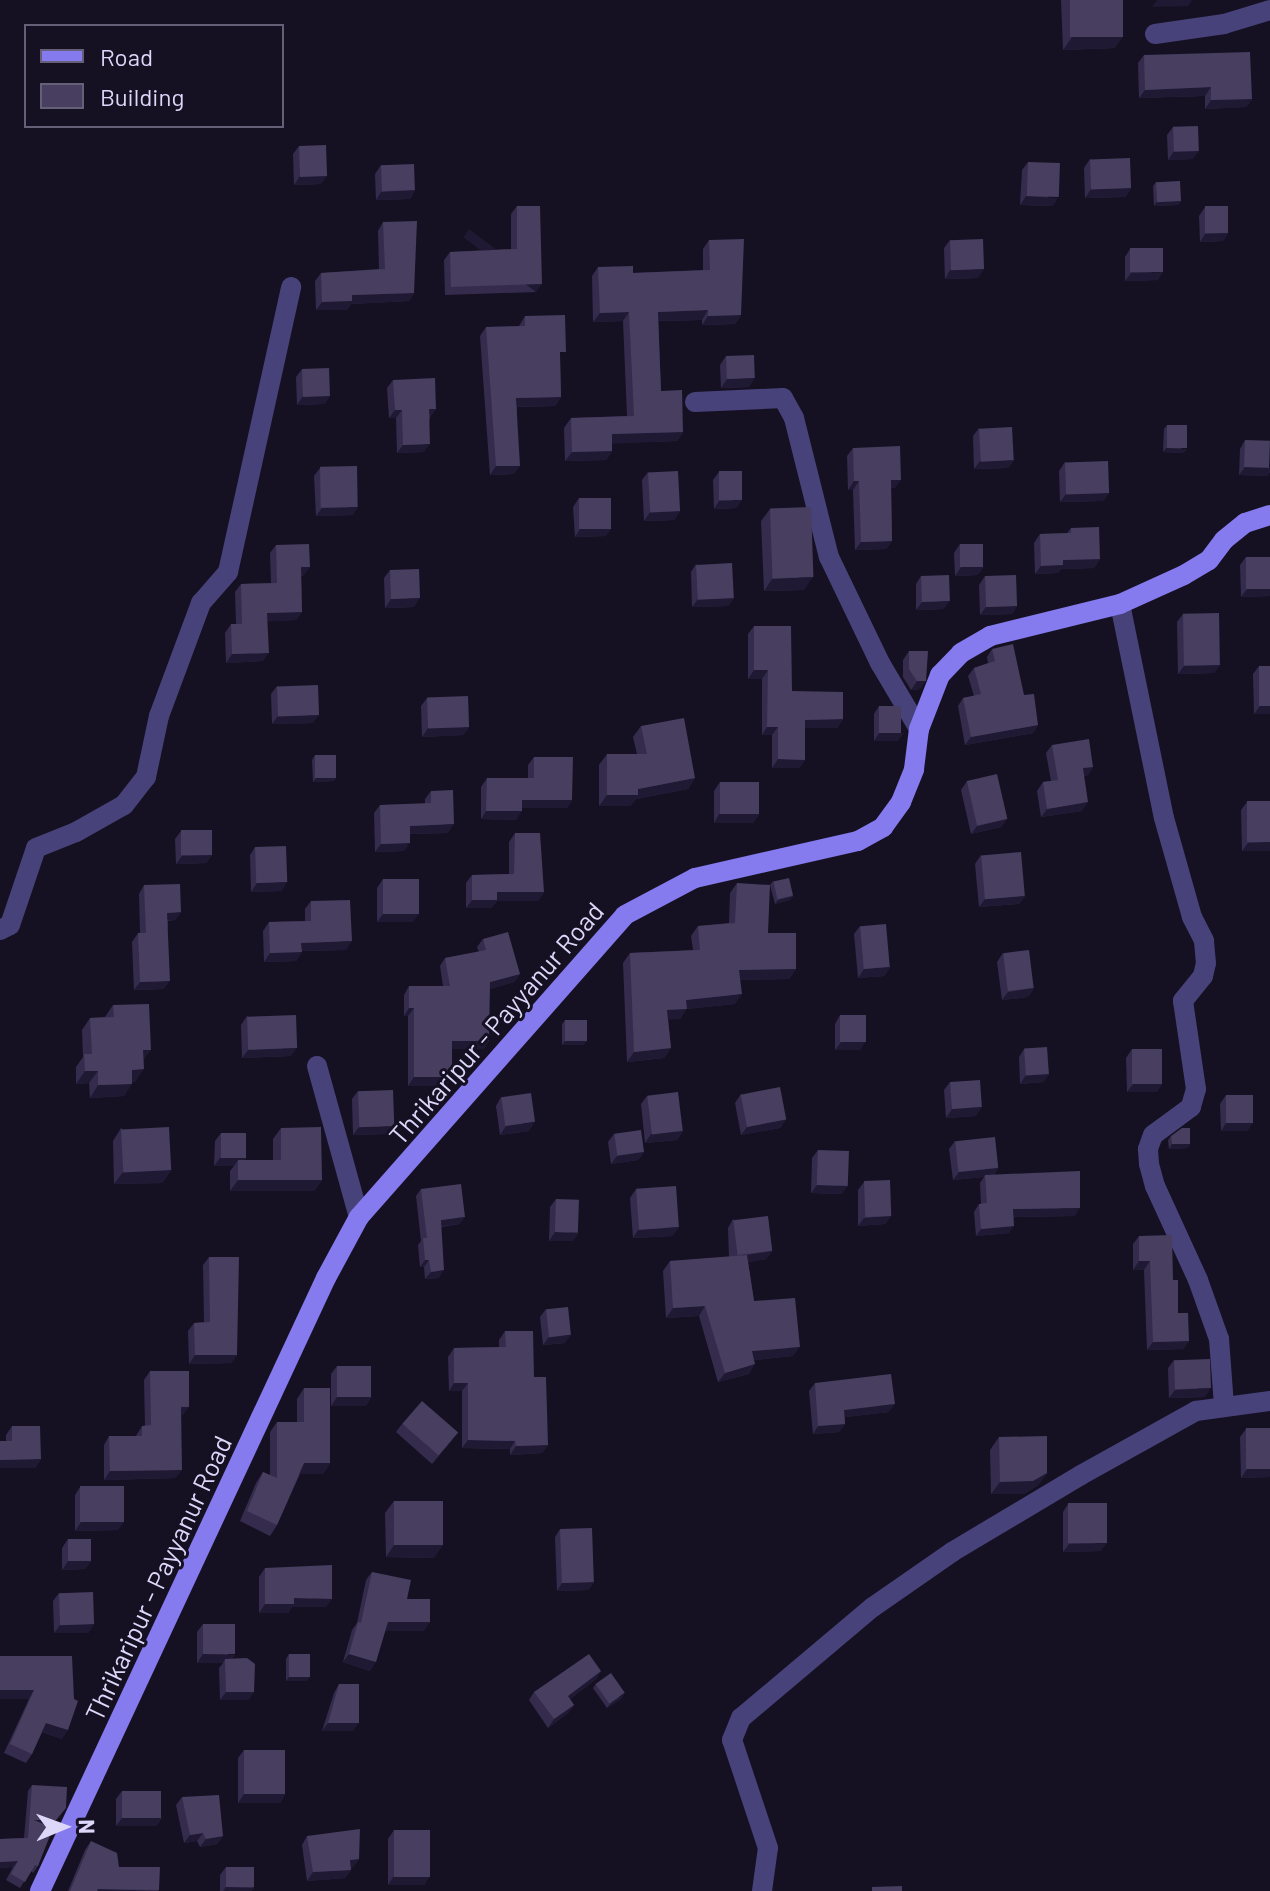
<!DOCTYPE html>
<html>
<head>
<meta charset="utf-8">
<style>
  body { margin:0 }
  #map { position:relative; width:1270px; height:1891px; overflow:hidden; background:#151122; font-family:Barlow,sans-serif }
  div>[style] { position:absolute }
  .street>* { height:20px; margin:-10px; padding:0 10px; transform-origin:10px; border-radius:10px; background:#48427b }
  .secondary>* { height:20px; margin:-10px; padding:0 10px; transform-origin:10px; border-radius:10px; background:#857aee }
  .wall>* { inset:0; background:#352c4d }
  .shaded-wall>* { inset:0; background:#201934; transform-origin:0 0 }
  .building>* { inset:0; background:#473e60; transform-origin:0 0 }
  span { translate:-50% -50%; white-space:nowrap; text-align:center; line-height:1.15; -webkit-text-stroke:6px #151122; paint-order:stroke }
  .street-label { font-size:26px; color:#ddd7fa }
  .legend { position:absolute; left:24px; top:24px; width:260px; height:104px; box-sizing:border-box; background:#151122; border:2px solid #656078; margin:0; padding:10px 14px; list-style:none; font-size:24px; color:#ddd7fa }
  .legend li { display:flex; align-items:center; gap:16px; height:40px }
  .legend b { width:40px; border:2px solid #656078 }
  .north { position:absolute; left:24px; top:1787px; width:80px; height:80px; -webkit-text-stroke:6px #151122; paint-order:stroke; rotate:89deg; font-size:22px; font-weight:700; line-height:32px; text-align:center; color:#ddd7fa }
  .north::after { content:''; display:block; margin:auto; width:28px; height:36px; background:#ddd7fa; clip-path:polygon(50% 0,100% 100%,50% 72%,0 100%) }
</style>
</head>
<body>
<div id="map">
  <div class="street">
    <i style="left:1155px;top:34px;width:70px;rotate:-8.2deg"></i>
    <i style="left:1224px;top:24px;width:48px;rotate:-16.9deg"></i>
    <i style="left:695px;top:402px;width:88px;rotate:-2.6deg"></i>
    <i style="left:783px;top:398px;width:23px;rotate:61deg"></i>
    <i style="left:794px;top:418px;width:143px;rotate:75.9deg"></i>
    <i style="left:829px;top:557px;width:118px;rotate:64.3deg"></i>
    <i style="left:880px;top:663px;width:77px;rotate:59.4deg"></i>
    <i style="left:1120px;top:604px;width:218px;rotate:78.4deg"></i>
    <i style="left:1164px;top:818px;width:103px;rotate:74.2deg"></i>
    <i style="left:1192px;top:917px;width:27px;rotate:63deg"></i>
    <i style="left:1204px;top:941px;width:22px;rotate:85deg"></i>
    <i style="left:1206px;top:963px;width:13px;rotate:103deg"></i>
    <i style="left:1203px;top:976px;width:32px;rotate:129deg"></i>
    <i style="left:1183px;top:1001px;width:89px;rotate:81.6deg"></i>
    <i style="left:1196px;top:1089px;width:19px;rotate:106deg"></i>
    <i style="left:1191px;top:1107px;width:47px;rotate:143.6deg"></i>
    <i style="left:1153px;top:1135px;width:15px;rotate:110deg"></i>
    <i style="left:1148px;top:1149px;width:15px;rotate:86deg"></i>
    <i style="left:1149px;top:1164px;width:23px;rotate:75deg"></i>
    <i style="left:1155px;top:1186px;width:103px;rotate:65.4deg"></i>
    <i style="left:1198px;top:1280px;width:63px;rotate:70.4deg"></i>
    <i style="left:1219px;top:1339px;width:67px;rotate:85.7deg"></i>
    <i style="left:0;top:930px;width:11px;rotate:-27deg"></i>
    <i style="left:10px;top:925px;width:81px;rotate:-71.3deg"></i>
    <i style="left:36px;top:848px;width:43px;rotate:-21.8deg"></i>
    <i style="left:76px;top:832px;width:55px;rotate:-29.4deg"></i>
    <i style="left:124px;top:805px;width:36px;rotate:-52deg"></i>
    <i style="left:146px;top:777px;width:62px;rotate:-78deg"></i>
    <i style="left:159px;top:716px;width:121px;rotate:-69.6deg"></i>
    <i style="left:201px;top:603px;width:41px;rotate:-48.9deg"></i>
    <i style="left:228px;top:572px;width:292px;rotate:-77.5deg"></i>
    <i style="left:317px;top:1066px;width:157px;rotate:74.5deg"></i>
    <i style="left:762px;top:1891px;width:43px;rotate:-82.1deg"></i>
    <i style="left:768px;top:1848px;width:114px;rotate:-108.4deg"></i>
    <i style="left:732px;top:1740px;width:24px;rotate:-68deg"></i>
    <i style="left:741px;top:1718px;width:172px;rotate:-40.1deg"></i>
    <i style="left:873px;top:1607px;width:96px;rotate:-34.8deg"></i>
    <i style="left:952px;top:1552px;width:150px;rotate:-30.8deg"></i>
    <i style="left:1081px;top:1475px;width:132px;rotate:-29.1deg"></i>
    <i style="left:1196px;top:1411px;width:75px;rotate:-7.7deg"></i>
  </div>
  <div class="secondary">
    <i style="left:40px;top:1891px;width:676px;rotate:-64.99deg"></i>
    <i style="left:326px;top:1278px;width:69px;rotate:-61.6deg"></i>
    <i style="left:359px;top:1217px;width:402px;rotate:-48.6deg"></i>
    <i style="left:625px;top:915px;width:79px;rotate:-27.9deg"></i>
    <i style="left:695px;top:878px;width:167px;rotate:-12.8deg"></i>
    <i style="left:858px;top:841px;width:29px;rotate:-29deg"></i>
    <i style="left:883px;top:827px;width:31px;rotate:-54deg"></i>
    <i style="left:901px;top:802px;width:35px;rotate:-68deg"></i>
    <i style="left:914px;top:769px;width:40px;rotate:-82.9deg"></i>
    <i style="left:919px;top:729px;width:58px;rotate:-68.7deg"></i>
    <i style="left:940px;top:675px;width:30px;rotate:-46deg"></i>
    <i style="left:961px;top:653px;width:34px;rotate:-30deg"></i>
    <i style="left:990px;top:636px;width:134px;rotate:-13.8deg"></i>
    <i style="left:1120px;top:604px;width:70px;rotate:-24.4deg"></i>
    <i style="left:1184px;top:575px;width:29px;rotate:-31deg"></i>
    <i style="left:1209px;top:560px;width:25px;rotate:-53deg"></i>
    <i style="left:1224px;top:540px;width:27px;rotate:-39deg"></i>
    <i style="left:1245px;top:523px;width:26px;rotate:-18deg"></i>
  </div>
  <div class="wall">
    <i style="clip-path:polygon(1061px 0,1123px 0,1115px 48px,1063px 50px)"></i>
    <i style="clip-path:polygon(1144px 55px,1252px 99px,1246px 107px,1205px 109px,1205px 96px,1139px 98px,1138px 63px)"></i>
    <i style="clip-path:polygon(1173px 127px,1193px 159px,1168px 160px,1167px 135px)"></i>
    <i style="clip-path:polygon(299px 146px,321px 184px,294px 185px,293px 154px)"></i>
    <i style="clip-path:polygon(1090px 159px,1131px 188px,1125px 197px,1085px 198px,1084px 168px)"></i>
    <i style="clip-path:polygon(1028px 162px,1053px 206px,1020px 205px,1022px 170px)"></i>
    <i style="clip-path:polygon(381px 165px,415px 190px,410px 199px,376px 200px,375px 174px)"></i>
    <i style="clip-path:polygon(1156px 182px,1181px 201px,1178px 205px,1154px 206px,1153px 186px)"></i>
    <i style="clip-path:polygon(517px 206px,536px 292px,445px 295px,444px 260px,450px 252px,511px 249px,511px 214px)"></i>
    <i style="clip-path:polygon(1205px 207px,1228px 233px,1223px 241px,1200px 242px,1199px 216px)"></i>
    <i style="clip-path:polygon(383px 222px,414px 293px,409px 301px,351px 304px,347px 310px,316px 310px,315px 281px,321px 273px,379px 269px,378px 231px)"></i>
    <i style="clip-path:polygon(709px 240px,741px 315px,735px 324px,702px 325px,702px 320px,658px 321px,661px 391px,683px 432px,677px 441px,612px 443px,612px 451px,606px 460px,565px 461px,564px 428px,571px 418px,627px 416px,623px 321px,593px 322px,592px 276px,598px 267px,633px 273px,703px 270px,703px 249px)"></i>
    <i style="clip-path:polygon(950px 240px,978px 278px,945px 279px,944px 248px)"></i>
    <i style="clip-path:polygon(1130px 249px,1158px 280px,1125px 281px,1125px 257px)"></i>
    <i style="clip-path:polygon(525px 316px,560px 361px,561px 397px,555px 406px,517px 407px,514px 474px,490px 475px,480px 336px,486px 327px,519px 326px)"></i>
    <i style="clip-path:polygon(726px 356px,749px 387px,721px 388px,720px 365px)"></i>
    <i style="clip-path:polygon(302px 369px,330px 396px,324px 404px,297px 405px,296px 377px)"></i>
    <i style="clip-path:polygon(393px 380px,436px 409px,430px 417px,424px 452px,397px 453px,396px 418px,389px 418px,387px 388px)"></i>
    <i style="clip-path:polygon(1167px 425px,1184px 453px,1163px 452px,1164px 429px)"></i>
    <i style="clip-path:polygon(979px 428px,1014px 460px,1008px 468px,974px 469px,973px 436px)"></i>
    <i style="clip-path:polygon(1245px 440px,1270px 468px,1270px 472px,1267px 476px,1239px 475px,1240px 449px)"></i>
    <i style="clip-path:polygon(853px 448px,895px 488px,891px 488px,892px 541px,886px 549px,855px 550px,853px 490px,848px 490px,847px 456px)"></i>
    <i style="clip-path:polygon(1065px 462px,1109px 493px,1103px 501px,1060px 502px,1059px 471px)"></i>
    <i style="clip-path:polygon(320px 468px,353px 515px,316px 516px,314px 476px)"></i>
    <i style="clip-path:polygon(648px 472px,680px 511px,674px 520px,644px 521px,642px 480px)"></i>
    <i style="clip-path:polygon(719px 472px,737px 508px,714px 509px,713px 480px)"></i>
    <i style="clip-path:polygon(579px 498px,606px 536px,575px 537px,573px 507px)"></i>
    <i style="clip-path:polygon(770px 509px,804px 590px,764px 591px,761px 521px)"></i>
    <i style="clip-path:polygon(1071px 528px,1100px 559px,1094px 568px,1061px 569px,1058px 573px,1035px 574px,1034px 543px,1040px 534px,1067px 533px)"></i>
    <i style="clip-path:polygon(960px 544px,978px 575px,955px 576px,954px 553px)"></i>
    <i style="clip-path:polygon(276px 545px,304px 575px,301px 576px,302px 612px,296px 620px,267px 621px,263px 661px,226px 663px,225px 633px,231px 624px,236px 624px,235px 592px,241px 584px,271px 583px,270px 553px)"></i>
    <i style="clip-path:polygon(1246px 557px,1270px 557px,1270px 596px,1241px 597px,1240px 565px)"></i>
    <i style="clip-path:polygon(696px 564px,734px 598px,728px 606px,692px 607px,691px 572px)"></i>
    <i style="clip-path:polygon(390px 570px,414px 607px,385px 608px,384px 578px)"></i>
    <i style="clip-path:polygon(921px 576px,944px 609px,916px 610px,916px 584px)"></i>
    <i style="clip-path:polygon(985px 576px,1017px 606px,1012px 614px,980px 615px,979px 585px)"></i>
    <i style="clip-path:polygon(1183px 614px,1220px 665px,1214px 673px,1178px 674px,1177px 622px)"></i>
    <i style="clip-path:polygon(754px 626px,792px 691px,843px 719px,837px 728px,805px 728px,805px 760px,799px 768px,772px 768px,772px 735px,762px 735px,762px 679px,748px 679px,748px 634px)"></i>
    <i style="clip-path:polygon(992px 649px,1024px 695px,1038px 725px,1033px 733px,965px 745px,958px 706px,963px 698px,974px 696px,968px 676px,974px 668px,988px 663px,987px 657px)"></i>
    <i style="clip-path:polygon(909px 651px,920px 689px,911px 690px,903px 677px,903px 660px)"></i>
    <i style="clip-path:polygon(1259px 666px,1270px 714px,1254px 714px,1253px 674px)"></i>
    <i style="clip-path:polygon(277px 686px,313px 723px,272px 724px,271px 694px)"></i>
    <i style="clip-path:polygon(427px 698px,469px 727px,463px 735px,422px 737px,421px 706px)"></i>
    <i style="clip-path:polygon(879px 706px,898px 741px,874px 741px,874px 714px)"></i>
    <i style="clip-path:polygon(641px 726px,695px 778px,688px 789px,636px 799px,630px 806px,599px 806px,599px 765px,607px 754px,637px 754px,633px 737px)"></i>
    <i style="clip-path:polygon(1052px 745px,1093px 767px,1088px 775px,1084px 776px,1082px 811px,1041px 817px,1037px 791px,1043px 782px,1051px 781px,1046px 753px)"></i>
    <i style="clip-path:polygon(315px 755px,336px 777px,334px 781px,313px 782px,312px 760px)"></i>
    <i style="clip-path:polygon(534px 757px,572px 800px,567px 808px,522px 808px,516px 820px,481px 819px,481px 787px,487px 778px,528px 778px,528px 765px)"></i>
    <i style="clip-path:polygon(967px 781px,1007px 819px,1001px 827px,971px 834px,961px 790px)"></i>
    <i style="clip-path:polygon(720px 782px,759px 814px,753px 823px,714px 823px,714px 791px)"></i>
    <i style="clip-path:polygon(431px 791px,448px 833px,410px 834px,404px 851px,375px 852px,374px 813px,380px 805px,425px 804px,425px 799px)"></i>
    <i style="clip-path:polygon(1270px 801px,1270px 851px,1242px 851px,1241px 810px,1247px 802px)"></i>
    <i style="clip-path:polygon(181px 831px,212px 855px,206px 863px,176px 864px,175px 839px)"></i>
    <i style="clip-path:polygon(515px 833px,544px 892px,538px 901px,497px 901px,491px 908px,466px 908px,466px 883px,472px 875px,509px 874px,509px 842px)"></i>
    <i style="clip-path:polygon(255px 847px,282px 891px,251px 892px,250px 855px)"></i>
    <i style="clip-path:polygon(981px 855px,1025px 896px,1019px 904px,979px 907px,975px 864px)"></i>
    <i style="clip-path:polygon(383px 879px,413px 922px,377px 922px,377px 888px)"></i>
    <i style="clip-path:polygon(773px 881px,793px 896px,790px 900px,775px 904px,770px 885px)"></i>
    <i style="clip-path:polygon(737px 883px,768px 933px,796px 969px,789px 979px,740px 980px,735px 1004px,686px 1009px,680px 1019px,668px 1019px,671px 1048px,664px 1058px,627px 1062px,623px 963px,630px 953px,693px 950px,691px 936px,698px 926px,729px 923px,730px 893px)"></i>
    <i style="clip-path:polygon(144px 885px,181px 912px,175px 920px,168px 921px,164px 989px,134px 990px,132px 942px,138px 933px,140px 933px,139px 894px)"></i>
    <i style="clip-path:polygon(311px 901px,346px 950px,302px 951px,296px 961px,264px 962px,263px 931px,269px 922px,305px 921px,305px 909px)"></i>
    <i style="clip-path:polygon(860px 926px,890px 967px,884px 976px,858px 978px,854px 934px)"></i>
    <i style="clip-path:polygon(483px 939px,520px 974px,514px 982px,490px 989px,484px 1049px,452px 1049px,452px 1077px,446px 1086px,408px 1086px,408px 1016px,404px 1016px,404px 995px,409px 986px,443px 986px,440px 966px,445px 958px,479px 952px,477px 947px)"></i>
    <i style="clip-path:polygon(1003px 953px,1034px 988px,1028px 997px,1002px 1000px,997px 962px)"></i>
    <i style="clip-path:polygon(113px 1005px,144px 1060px,135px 1082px,132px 1082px,124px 1096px,90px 1098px,89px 1083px,76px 1084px,76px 1067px,83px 1057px,82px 1030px,90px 1018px,105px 1017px)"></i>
    <i style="clip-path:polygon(840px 1015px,860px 1050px,835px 1050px,835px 1024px)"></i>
    <i style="clip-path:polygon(247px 1016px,291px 1056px,242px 1058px,241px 1025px)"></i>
    <i style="clip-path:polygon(565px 1020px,584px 1045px,562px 1045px,562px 1024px)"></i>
    <i style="clip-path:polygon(1024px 1049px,1049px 1074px,1043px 1082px,1020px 1084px,1019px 1057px)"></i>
    <i style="clip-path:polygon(1132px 1049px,1157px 1092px,1127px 1092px,1126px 1058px)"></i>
    <i style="clip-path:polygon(950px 1082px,976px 1116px,946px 1118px,944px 1090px)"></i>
    <i style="clip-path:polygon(358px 1091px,388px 1134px,353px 1135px,352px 1099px)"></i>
    <i style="clip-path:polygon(741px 1094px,786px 1119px,780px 1128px,741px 1135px,735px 1103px)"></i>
    <i style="clip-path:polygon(1226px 1095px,1253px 1122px,1247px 1131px,1221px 1131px,1220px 1104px)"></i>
    <i style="clip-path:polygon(647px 1096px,683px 1131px,677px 1140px,645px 1143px,641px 1104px)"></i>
    <i style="clip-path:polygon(501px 1097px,529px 1131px,500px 1135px,496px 1106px)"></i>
    <i style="clip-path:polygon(121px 1128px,171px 1170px,162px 1183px,114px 1184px,113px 1141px)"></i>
    <i style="clip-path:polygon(281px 1128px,322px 1180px,314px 1191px,230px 1191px,230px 1171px,234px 1166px,214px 1166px,215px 1141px,221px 1133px,246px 1158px,244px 1160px,273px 1160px,273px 1139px)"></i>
    <i style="clip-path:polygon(614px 1134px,644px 1152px,638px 1160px,611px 1164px,608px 1142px)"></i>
    <i style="clip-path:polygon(1171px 1136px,1188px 1148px,1169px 1149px,1168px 1140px)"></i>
    <i style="clip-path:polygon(955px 1141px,998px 1168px,994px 1175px,1075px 1216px,1014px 1217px,1009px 1233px,976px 1236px,974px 1212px,979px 1204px,981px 1204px,980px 1183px,984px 1177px,953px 1180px,949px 1149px)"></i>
    <i style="clip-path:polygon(818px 1150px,842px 1194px,811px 1193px,812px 1158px)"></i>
    <i style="clip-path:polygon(864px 1182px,891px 1216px,885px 1224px,858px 1226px,858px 1190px)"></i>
    <i style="clip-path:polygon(421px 1189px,460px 1224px,441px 1227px,439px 1278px,425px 1279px,424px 1267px,420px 1267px,418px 1245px,421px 1241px,416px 1196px)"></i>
    <i style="clip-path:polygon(636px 1189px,673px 1236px,633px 1238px,630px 1198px)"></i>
    <i style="clip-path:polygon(556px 1199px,573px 1241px,549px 1241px,550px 1207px)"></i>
    <i style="clip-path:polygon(733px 1219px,772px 1251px,766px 1259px,748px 1262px,754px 1301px,793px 1356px,754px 1360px,749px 1374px,718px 1382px,699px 1316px,666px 1318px,663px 1271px,670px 1261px,729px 1257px,728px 1228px)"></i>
    <i style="clip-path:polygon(1139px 1236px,1173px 1280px,1178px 1313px,1189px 1341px,1183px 1349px,1147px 1350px,1144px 1270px,1133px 1270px,1133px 1244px)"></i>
    <i style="clip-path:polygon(209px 1257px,237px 1355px,231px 1363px,189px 1364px,188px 1331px,194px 1323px,204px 1322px,203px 1265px)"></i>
    <i style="clip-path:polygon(546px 1309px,565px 1343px,543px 1345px,540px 1317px)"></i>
    <i style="clip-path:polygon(505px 1331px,534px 1377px,548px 1445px,542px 1453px,510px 1455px,510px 1449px,462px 1448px,462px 1391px,449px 1391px,448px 1357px,454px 1348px,499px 1347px,499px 1340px)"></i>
    <i style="clip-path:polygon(1174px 1360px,1205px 1397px,1169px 1398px,1168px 1368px)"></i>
    <i style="clip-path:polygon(337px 1366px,366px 1406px,331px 1406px,331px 1374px)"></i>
    <i style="clip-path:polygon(150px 1371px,183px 1415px,181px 1415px,176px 1478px,104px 1480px,104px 1445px,109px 1436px,136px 1436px,142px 1426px,145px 1426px,144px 1380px)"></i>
    <i style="clip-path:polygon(815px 1383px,889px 1412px,845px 1417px,845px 1424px,839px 1432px,813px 1434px,809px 1391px)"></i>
    <i style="clip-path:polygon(304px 1388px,330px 1463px,323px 1474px,300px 1474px,277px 1525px,270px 1536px,240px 1521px,256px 1483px,263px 1472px,270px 1475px,270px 1432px,277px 1422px,297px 1422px,297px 1399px)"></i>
    <i style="clip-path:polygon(402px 1424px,452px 1440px,432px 1464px,396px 1432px)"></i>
    <i style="clip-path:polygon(12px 1426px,41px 1459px,35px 1468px,0 1468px,0 1441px,6px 1441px,6px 1435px)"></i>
    <i style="clip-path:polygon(1246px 1429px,1270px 1477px,1241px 1478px,1240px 1437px)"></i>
    <i style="clip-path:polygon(999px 1437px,1047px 1473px,1038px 1485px,1024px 1494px,991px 1494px,990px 1450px)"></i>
    <i style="clip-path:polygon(80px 1487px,118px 1530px,75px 1531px,75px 1495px)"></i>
    <i style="clip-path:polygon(394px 1501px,434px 1558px,386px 1557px,385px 1513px)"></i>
    <i style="clip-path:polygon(1068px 1504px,1101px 1551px,1063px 1552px,1063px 1512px)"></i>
    <i style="clip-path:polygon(560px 1529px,594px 1582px,588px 1590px,557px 1591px,555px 1537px)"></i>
    <i style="clip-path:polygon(68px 1539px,91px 1561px,85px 1569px,62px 1570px,62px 1548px)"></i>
    <i style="clip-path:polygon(265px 1568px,326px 1607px,292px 1607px,288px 1613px,259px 1613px,259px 1577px)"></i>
    <i style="clip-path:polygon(372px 1572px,407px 1599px,424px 1631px,385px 1631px,370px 1671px,343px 1662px,352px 1630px,357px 1623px,366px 1580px)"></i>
    <i style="clip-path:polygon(59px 1593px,94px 1624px,88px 1633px,54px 1633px,53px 1601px)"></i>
    <i style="clip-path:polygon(203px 1624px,232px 1659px,249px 1700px,220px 1700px,219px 1668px,223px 1663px,197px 1663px,197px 1632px)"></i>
    <i style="clip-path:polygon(289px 1654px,307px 1681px,286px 1681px,286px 1659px)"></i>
    <i style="clip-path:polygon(72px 1656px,62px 1739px,42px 1732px,32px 1754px,26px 1763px,4px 1753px,29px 1699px,0 1699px)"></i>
    <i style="clip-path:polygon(601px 1671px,596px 1679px,570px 1699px,574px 1705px,568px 1713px,548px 1728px,529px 1700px,534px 1692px)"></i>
    <i style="clip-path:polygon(339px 1684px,353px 1731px,322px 1731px,334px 1693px)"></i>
    <i style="clip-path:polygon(596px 1684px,622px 1698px,607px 1708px,593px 1688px)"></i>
    <i style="clip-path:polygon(244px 1750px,285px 1794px,280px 1803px,238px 1803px,238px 1758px)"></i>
    <i style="clip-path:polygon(32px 1785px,52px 1826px,49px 1826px,38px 1866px,33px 1873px,31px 1871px,20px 1888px,6px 1880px,13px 1867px,0 1868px,0 1839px,24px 1838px,28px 1791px)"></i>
    <i style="clip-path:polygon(122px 1791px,162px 1818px,156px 1826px,116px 1826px,116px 1799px)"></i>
    <i style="clip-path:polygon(182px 1797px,223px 1836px,217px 1844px,200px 1847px,197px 1841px,184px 1843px,176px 1805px)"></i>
    <i style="clip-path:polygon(394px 1830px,429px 1877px,424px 1885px,388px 1885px,388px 1839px)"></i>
    <i style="clip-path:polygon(307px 1836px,359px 1859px,353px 1867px,351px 1868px,351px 1870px,345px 1878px,307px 1881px,302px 1845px)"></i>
    <i style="clip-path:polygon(91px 1841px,119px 1867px,159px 1891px,68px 1891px,85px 1850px)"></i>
    <i style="clip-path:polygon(226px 1867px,254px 1888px,251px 1891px,220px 1891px,220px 1875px)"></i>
  </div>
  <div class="shaded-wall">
    <i style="clip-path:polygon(1157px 0,1192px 0,1188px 6px,1152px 7px)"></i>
    <i style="clip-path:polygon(1124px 35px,1115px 48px,1063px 50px,1072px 37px)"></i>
    <i style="clip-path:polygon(1211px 87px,1205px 96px,1139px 98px,1145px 90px)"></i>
    <i style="clip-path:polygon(1252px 99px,1246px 107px,1205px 109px,1211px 100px)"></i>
    <i style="clip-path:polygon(1174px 151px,1199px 151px,1193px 159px,1168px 160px)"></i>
    <i style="clip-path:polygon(300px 176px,327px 176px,321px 184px,294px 185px)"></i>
    <i style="clip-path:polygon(1131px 188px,1125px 197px,1085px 198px,1091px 189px)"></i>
    <i style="clip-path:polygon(415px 190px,410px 199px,376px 200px,381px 192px)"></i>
    <i style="clip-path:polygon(1026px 196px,1058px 198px,1053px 206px,1020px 205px)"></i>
    <i style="clip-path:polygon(1157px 201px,1181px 201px,1178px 205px,1154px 206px)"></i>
    <i style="clip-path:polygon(1228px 233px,1223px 241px,1200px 242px,1205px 234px)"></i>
    <i style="clip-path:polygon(984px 269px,978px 278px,945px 279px,950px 270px)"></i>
    <i style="clip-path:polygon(1163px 272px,1158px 280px,1125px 281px,1131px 273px)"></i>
    <i style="left:542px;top:284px;width:10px;height:91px;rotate:127deg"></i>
    <i style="clip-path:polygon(414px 293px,409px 301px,351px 304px,347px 310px,316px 310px,322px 302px,352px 295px)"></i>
    <i style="clip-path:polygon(708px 310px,702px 320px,652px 321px,658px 312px)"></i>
    <i style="clip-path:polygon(629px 312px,623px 321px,593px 322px,600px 313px)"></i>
    <i style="clip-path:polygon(741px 315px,735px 324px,702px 325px,708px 316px)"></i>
    <i style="clip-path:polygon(755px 378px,749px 387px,721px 388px,727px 379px)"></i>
    <i style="clip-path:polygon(303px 396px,330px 396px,324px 404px,297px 405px)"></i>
    <i style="clip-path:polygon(561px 397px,555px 406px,510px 407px,516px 398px)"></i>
    <i style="clip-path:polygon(429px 409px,436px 409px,430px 417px)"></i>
    <i style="clip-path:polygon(395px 410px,402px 410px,396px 418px,389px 418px)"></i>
    <i style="clip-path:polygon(683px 432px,677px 441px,605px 444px,612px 434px)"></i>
    <i style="clip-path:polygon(430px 444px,424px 452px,397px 453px,403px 445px)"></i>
    <i style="clip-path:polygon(1166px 448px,1187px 449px,1184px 453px,1163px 452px)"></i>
    <i style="clip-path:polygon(612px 451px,606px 460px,565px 461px,572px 452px)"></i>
    <i style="clip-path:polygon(1014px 460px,1008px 468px,974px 469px,980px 461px)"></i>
    <i style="clip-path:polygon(496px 466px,520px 466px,514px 474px,490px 475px)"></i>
    <i style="clip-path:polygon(1245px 467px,1270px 468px,1270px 472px,1267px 476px,1239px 475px)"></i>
    <i style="clip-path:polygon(891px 480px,901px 480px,895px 488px,885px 489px)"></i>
    <i style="clip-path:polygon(854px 481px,859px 481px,853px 490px,848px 490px)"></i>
    <i style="clip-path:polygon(1109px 493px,1103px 501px,1060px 502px,1066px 494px)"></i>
    <i style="clip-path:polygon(742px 500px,737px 508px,714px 509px,719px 501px)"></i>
    <i style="clip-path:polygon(358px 507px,353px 515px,316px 516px,322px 508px)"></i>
    <i style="clip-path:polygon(680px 511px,674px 520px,644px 521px,650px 512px)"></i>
    <i style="clip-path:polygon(612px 528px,606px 536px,575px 537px,580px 529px)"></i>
    <i style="clip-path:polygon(892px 541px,886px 549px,855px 550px,861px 542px)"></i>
    <i style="clip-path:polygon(1100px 559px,1094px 568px,1061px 569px,1058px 573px,1035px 574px,1041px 566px,1063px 560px)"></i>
    <i style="clip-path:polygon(301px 567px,310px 567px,304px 575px,295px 576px)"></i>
    <i style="clip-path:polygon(961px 567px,984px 567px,978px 575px,955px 576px)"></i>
    <i style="clip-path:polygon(813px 577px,804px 590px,764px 591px,772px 579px)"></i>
    <i style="clip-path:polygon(1270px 588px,1270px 596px,1241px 597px,1247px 589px)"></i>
    <i style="clip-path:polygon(420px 598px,414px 607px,385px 608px,391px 599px)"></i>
    <i style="clip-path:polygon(734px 598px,728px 606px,692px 607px,698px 599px)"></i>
    <i style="clip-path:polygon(950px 601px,944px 609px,916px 610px,922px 602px)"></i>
    <i style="clip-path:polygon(1017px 606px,1012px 614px,980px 615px,986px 607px)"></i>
    <i style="clip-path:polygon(302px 612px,296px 620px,261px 622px,267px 613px)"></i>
    <i style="clip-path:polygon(269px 653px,263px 661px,226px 663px,232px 654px)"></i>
    <i style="clip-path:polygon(1220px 665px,1214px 673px,1178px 674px,1184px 666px)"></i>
    <i style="clip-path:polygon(754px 670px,768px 670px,762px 679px,748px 679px)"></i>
    <i style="clip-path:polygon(917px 681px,926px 681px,920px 689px,911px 690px)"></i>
    <i style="clip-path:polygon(1260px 706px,1270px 706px,1270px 714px,1254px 714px)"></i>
    <i style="clip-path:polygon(319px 715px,313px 723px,272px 724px,278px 716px)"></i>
    <i style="clip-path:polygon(843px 719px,837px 728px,799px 728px,805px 720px)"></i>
    <i style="clip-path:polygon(1038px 725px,1033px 733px,965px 745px,971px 737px)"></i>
    <i style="clip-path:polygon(469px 727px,463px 735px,422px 737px,428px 728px)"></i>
    <i style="clip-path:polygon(767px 727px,778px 727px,772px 735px,762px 735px)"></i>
    <i style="clip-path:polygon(879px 733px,904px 733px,898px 741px,874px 741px)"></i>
    <i style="clip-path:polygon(778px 759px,805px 760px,799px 768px,772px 768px)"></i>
    <i style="clip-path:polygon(1093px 767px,1088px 775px,1077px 777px,1083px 768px)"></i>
    <i style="clip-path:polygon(336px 777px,334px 781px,313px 782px,316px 778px)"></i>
    <i style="clip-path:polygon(695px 778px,688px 789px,636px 799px,630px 806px,599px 806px,607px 795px)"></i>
    <i style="clip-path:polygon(522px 800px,572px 800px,567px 808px,516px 808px)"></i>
    <i style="clip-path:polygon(1088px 802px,1082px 811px,1041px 817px,1047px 809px)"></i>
    <i style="clip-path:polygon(486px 811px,522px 811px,516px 820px,481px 819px)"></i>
    <i style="clip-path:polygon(719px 814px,759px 814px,753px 823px,714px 823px)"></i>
    <i style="clip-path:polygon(1007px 819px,1001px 827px,971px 834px,977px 826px)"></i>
    <i style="clip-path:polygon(454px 824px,448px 833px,404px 834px,410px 826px)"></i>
    <i style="clip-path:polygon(1270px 842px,1270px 851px,1242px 851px,1248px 843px)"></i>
    <i style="clip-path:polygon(410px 843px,404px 851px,375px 852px,381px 844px)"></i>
    <i style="clip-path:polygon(212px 855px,206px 863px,176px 864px,182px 856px)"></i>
    <i style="clip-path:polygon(287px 882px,282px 891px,251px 892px,257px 883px)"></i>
    <i style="clip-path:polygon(497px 892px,544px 892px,538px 901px,497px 901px,491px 908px,466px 908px,472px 900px)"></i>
    <i style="clip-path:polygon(793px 896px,790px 900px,775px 904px,778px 900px)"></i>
    <i style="clip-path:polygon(1025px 896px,1019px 904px,979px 907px,985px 899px)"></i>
    <i style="clip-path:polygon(181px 912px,175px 920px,162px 921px,167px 913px)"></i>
    <i style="clip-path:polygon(383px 914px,419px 914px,413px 922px,377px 922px)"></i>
    <i style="clip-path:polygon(352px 941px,346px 950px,296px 951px,301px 943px)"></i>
    <i style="clip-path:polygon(302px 952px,296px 961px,264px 962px,270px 953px)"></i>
    <i style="clip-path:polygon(890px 967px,884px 976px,858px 978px,864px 969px)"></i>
    <i style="clip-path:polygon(796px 969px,789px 979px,732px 980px,739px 970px)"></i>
    <i style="clip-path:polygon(520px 974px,514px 982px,484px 991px,490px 982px)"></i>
    <i style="clip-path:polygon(170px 981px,164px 989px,134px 990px,140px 982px)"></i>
    <i style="clip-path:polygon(1034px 988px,1028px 997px,1002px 1000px,1008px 992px)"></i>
    <i style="clip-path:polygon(742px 994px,735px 1004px,686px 1009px,680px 1019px,660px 1020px,667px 1010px,686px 1000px)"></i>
    <i style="clip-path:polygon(409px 1008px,414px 1008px,408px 1016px,404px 1016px)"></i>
    <i style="clip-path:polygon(452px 1041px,489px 1041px,484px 1049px,446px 1049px)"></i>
    <i style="clip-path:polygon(565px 1041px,587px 1041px,584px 1045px,562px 1045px)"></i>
    <i style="clip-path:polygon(866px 1041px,860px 1050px,835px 1050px,841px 1042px)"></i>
    <i style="clip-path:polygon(297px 1048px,291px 1056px,242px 1058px,248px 1050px)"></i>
    <i style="clip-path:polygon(671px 1048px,664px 1058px,627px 1062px,634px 1052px)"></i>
    <i style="clip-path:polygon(143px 1050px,151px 1050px,142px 1062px)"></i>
    <i style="clip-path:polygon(144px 1069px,135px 1082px,123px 1082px,132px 1070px)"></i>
    <i style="clip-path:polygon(85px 1071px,98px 1071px,89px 1083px,76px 1084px)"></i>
    <i style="clip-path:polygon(1049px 1074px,1043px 1082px,1020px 1084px,1026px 1075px)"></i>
    <i style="clip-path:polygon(414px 1077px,452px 1077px,446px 1086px,408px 1086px)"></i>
    <i style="clip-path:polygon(1163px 1083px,1157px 1092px,1127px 1092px,1133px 1084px)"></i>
    <i style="clip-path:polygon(132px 1084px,124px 1096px,90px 1098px,98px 1085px)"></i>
    <i style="clip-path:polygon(982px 1107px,976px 1116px,946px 1118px,952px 1109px)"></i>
    <i style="clip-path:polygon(786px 1119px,780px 1128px,741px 1135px,747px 1127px)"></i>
    <i style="clip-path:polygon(535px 1122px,529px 1131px,500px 1135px,506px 1126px)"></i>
    <i style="clip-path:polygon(1253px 1122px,1247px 1131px,1221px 1131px,1226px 1123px)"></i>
    <i style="clip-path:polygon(394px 1126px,388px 1134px,353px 1135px,359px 1127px)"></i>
    <i style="clip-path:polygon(683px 1131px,677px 1140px,645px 1143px,651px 1134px)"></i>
    <i style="clip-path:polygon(1172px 1144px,1190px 1144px,1188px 1148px,1169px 1149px)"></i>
    <i style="clip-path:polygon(644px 1152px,638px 1160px,611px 1164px,617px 1156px)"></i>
    <i style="clip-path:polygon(220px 1158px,246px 1158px,240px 1166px,238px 1160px,234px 1166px,214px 1166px)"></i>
    <i style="clip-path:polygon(998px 1168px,993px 1177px,985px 1175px,984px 1177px,953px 1180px,959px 1172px)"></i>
    <i style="clip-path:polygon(171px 1170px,162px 1183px,114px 1184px,123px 1172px)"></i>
    <i style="clip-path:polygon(238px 1180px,322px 1180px,314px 1191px,230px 1191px)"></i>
    <i style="clip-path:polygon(817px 1185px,848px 1186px,842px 1194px,811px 1193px)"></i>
    <i style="clip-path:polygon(1080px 1208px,1075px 1216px,1008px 1217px,1013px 1209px)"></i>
    <i style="clip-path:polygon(891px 1216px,885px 1224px,858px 1226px,864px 1218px)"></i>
    <i style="clip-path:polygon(465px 1217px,460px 1224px,436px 1227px,441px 1220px)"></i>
    <i style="clip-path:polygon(1014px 1226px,1009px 1233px,976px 1236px,981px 1229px)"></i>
    <i style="clip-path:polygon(679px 1227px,673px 1236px,633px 1238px,638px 1230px)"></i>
    <i style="clip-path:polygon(555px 1232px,579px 1233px,573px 1241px,549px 1241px)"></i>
    <i style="clip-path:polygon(772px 1251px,766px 1259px,729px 1266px,735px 1257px)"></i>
    <i style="clip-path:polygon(425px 1260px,429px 1260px,424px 1267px,420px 1267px)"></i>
    <i style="clip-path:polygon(1139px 1261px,1150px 1261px,1144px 1270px,1133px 1270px)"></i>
    <i style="clip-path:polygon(444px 1270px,439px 1278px,425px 1279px,431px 1272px)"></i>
    <i style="clip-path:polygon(705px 1306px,699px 1316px,666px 1318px,673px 1308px)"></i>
    <i style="clip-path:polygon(571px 1335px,565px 1343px,543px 1345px,549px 1337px)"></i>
    <i style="clip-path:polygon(1189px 1341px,1183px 1349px,1147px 1350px,1153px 1342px)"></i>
    <i style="clip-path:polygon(800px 1347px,793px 1356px,745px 1361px,752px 1351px)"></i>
    <i style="clip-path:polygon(195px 1355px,237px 1355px,231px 1363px,189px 1364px)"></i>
    <i style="clip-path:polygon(755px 1364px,749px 1374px,718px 1382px,725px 1373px)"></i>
    <i style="clip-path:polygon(454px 1383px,468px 1383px,462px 1391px,449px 1391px)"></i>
    <i style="clip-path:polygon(1211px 1388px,1205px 1397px,1169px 1398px,1175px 1390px)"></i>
    <i style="clip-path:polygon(337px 1397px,372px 1397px,366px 1406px,331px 1406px)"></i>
    <i style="clip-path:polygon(895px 1404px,889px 1412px,838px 1418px,844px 1410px)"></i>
    <i style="clip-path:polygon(181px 1407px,189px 1407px,183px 1415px,175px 1415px)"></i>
    <i style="clip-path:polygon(845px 1424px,839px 1432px,813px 1434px,818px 1426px)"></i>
    <i style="clip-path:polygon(468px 1440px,515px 1441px,510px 1449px,462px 1448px)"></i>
    <i style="clip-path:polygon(548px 1445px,542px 1453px,510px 1455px,516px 1446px)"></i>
    <i style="clip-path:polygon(41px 1459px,35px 1468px,0 1468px,0 1460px)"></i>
    <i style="clip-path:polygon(304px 1463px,330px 1463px,323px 1474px,297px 1474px)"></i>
    <i style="clip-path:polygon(1247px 1469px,1270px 1469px,1270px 1477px,1241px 1478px)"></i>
    <i style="clip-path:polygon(182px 1470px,176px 1478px,104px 1480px,110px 1471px)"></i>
    <i style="clip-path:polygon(1047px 1473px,1038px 1485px,1024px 1494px,991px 1494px,1000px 1482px)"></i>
    <i style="clip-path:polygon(81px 1522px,124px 1522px,118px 1530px,75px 1531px)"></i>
    <i style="clip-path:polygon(1107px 1543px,1101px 1551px,1063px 1552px,1069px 1544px)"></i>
    <i style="clip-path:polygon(394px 1545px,443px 1545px,434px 1558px,386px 1557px)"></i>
    <i style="clip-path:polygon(68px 1561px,91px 1561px,85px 1569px,62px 1570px)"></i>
    <i style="clip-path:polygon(594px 1582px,588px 1590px,557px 1591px,562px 1583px)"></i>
    <i style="clip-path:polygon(294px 1598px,332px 1599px,326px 1607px,292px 1607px,288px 1613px,259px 1613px,265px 1604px)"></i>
    <i style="clip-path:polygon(388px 1622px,430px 1622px,424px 1631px,382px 1631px)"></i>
    <i style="clip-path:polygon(94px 1624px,88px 1633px,54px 1633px,60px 1625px)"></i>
    <i style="clip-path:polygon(203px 1654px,235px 1655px,229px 1663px,225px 1659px,223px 1663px,197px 1663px)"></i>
    <i style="clip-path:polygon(349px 1654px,376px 1662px,370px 1671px,343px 1662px)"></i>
    <i style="clip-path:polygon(601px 1671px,596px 1679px,562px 1705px,568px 1696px)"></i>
    <i style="clip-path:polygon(289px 1677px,310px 1677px,307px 1681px,286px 1681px)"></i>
    <i style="clip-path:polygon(0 1690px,34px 1690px,29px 1699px,0 1699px)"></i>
    <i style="clip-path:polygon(226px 1692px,254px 1692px,249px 1700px,220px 1700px)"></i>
    <i style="clip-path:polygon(625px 1693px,622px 1698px,607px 1708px,610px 1704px)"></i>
    <i style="clip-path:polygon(574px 1705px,568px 1713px,548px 1728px,554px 1719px)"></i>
    <i style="clip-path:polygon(46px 1723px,68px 1730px,62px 1739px,40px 1731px)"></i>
    <i style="clip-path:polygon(328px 1723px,359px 1723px,353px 1731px,322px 1731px)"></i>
    <i style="clip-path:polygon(244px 1794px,285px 1794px,280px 1803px,238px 1803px)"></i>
    <i style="clip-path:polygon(66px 1808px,52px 1826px,30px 1826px,34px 1820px)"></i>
    <i style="clip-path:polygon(122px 1818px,162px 1818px,156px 1826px,116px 1826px)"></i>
    <i style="clip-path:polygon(203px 1833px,197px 1841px,184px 1843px,190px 1835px)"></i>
    <i style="clip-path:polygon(223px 1836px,217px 1844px,200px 1847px,206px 1839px)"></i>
    <i style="clip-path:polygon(359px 1859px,353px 1867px,344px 1868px,350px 1860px)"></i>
    <i style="clip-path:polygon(18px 1861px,13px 1867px,0 1868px,0 1862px)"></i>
    <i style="clip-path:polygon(351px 1870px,345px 1878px,307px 1881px,313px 1872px)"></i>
    <i style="clip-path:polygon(393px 1877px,429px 1877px,424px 1885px,388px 1885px)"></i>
    <i style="clip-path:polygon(226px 1887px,254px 1888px,251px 1891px,223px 1891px)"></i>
    <i style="clip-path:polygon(98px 1889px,159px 1891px,97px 1891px)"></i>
  </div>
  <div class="building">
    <i style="left:1070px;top:0;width:53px;height:37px"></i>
    <i style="clip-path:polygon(1250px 52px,1252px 99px,1211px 100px,1211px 87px,1145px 90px,1144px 55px)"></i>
    <i style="left:1198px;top:126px;width:25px;height:25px;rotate:88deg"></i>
    <i style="left:326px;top:145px;width:31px;height:27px;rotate:88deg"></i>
    <i style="left:1130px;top:158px;width:30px;height:40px;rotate:88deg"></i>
    <i style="left:1028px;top:162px;width:32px;height:34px;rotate:2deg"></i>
    <i style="left:414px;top:164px;width:26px;height:33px;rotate:88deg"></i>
    <i style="left:1180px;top:181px;width:20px;height:24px;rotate:87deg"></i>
    <i style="clip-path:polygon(517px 206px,540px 206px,542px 284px,451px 287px,450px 252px,517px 249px)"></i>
    <i style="left:1228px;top:206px;width:27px;height:23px;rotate:90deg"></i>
    <i style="clip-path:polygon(417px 221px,414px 293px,352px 295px,352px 301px,322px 302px,321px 273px,385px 269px,383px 222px)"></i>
    <i style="clip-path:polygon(744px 239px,741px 315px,708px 316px,708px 310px,658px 312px,661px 391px,682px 390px,683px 432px,612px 434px,612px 451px,572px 452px,571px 418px,634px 416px,629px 312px,600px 313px,598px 267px,633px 266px,633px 273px,710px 270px,709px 240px)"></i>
    <i style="left:983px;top:239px;width:30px;height:33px;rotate:88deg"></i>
    <i style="left:1163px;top:248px;width:24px;height:33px;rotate:90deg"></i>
    <i style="clip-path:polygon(565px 315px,566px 352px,560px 352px,561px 397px,516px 398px,520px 466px,496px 466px,486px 327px,525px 326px,525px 316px)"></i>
    <i style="left:754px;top:355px;width:23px;height:28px;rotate:88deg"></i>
    <i style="left:329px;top:368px;width:28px;height:27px;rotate:88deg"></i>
    <i style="clip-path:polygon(435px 378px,436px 409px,429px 409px,430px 444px,403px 445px,402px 410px,395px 410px,393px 380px)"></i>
    <i style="left:1167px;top:425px;width:20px;height:23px"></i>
    <i style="left:1012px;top:427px;width:33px;height:33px;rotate:87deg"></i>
    <i style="left:1245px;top:440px;width:25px;height:27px;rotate:2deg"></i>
    <i style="clip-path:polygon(900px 446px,901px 480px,891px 480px,892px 541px,861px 542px,859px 481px,854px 481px,853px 448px)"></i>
    <i style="left:1108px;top:461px;width:32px;height:43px;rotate:88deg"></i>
    <i style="left:357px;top:466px;width:41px;height:37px;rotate:89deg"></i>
    <i style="left:678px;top:471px;width:40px;height:30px;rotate:87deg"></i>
    <i style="left:742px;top:471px;width:29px;height:23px;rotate:90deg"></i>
    <i style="left:579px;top:498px;width:32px;height:31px"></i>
    <i style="left:811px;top:507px;width:70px;height:41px;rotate:88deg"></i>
    <i style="clip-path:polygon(1099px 527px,1100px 559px,1063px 560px,1063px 565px,1041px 566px,1040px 534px,1071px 533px,1071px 528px)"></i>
    <i style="clip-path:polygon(309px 544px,310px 567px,301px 567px,302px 612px,267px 613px,269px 653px,232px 654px,231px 624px,242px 624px,241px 584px,277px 583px,276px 545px)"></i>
    <i style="left:960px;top:544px;width:23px;height:23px"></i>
    <i style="left:1246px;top:557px;width:24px;height:32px"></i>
    <i style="left:732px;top:563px;width:35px;height:36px;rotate:87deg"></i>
    <i style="left:419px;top:569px;width:29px;height:29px;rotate:88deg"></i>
    <i style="left:949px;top:575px;width:26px;height:28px;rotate:88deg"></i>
    <i style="left:1016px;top:575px;width:31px;height:31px;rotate:88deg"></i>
    <i style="left:1219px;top:613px;width:52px;height:36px;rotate:89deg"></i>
    <i style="clip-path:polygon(754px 626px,791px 626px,792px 691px,843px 692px,843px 719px,805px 720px,805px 760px,778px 759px,778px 727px,767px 727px,768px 670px,754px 670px)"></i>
    <i style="clip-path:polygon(1013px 644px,1024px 695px,1034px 694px,1038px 725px,971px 737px,963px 698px,981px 694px,974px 668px,995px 661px,992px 649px)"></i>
    <i style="clip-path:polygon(909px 651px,928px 651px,926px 681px,917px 681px,909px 669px)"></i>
    <i style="left:1259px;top:666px;width:11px;height:40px"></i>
    <i style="left:318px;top:685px;width:30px;height:41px;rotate:88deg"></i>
    <i style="left:468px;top:696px;width:31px;height:41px;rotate:88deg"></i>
    <i style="left:879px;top:706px;width:22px;height:27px"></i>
    <i style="clip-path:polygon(684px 718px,695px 778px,638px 789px,638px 795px,607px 795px,607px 754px,647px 754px,641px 726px)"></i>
    <i style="clip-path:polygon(1089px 739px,1093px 767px,1083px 768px,1088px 802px,1047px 809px,1043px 782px,1058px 780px,1052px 745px)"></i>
    <i style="left:315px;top:755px;width:21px;height:23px"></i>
    <i style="clip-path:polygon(534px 757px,573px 757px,572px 800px,522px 800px,522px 811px,486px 811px,487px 778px,534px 778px)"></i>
    <i style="left:997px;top:774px;width:46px;height:31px;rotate:77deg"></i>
    <i style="left:720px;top:782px;width:39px;height:32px"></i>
    <i style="clip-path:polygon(453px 790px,454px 824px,410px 826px,410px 843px,381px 844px,380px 805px,431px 803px,431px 791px)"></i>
    <i style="left:1270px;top:801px;width:41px;height:23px;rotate:90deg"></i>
    <i style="left:212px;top:830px;width:25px;height:31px;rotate:90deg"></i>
    <i style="clip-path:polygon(515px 833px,540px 833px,544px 892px,497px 892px,497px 900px,472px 900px,472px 875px,514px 874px)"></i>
    <i style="left:286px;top:846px;width:36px;height:31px;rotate:88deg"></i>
    <i style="left:1021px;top:852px;width:44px;height:40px;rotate:85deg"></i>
    <i style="left:789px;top:878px;width:18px;height:16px;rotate:77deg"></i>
    <i style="left:383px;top:879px;width:36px;height:35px"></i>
    <i style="clip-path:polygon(737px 883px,770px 885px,768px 933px,796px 933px,796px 969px,739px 970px,742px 994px,686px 1000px,687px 1009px,667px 1010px,671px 1048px,634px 1052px,630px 953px,700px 950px,698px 926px,735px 923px)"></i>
    <i style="clip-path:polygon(180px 884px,181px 912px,167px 913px,170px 981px,140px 982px,138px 933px,146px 933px,144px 885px)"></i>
    <i style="clip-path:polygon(350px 900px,352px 941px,301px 943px,302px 952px,270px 953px,269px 922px,311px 921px,311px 901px)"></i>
    <i style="left:886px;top:924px;width:43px;height:26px;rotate:85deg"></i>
    <i style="clip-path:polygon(508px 932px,520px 974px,490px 982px,489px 1041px,452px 1041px,452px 1077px,414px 1077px,414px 1008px,409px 1008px,409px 986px,450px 986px,445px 958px,486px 950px,483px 939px)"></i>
    <i style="left:1029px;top:950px;width:38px;height:26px;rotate:83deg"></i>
    <i style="clip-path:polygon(149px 1004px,151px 1050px,143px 1050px,144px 1069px,132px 1070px,132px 1084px,98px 1085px,98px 1071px,85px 1071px,84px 1054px,92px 1054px,90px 1018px,114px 1017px,113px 1005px)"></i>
    <i style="left:296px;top:1015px;width:33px;height:49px;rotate:88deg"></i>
    <i style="left:840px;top:1015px;width:26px;height:27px"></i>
    <i style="left:565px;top:1020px;width:22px;height:21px"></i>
    <i style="left:1047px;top:1047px;width:27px;height:23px;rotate:86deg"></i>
    <i style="left:1132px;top:1049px;width:30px;height:35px"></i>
    <i style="left:980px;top:1080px;width:27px;height:30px;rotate:86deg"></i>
    <i style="left:780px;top:1087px;width:33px;height:40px;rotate:79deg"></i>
    <i style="left:393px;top:1090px;width:36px;height:35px;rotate:88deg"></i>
    <i style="left:678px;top:1092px;width:39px;height:31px;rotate:83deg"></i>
    <i style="left:531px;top:1093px;width:29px;height:30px;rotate:82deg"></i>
    <i style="left:1226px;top:1095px;width:27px;height:28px"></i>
    <i style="left:169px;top:1127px;width:43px;height:48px;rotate:87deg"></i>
    <i style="clip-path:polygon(321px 1127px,322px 1180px,238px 1180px,238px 1160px,281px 1160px,281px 1128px)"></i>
    <i style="clip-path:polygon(1182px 1128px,1190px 1128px,1190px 1144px,1172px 1144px,1171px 1136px)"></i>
    <i style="left:641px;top:1130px;width:22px;height:27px;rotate:82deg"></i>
    <i style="left:221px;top:1133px;width:25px;height:25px"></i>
    <i style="left:995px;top:1137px;width:31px;height:40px;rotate:84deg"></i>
    <i style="left:818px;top:1150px;width:31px;height:35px;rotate:2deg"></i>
    <i style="clip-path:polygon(1080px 1171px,1080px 1208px,1013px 1209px,1014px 1226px,981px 1229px,979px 1204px,987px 1203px,985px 1175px)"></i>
    <i style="left:890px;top:1180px;width:36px;height:26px;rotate:88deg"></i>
    <i style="clip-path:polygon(461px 1184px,465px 1217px,441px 1220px,444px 1270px,431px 1272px,429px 1260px,425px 1260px,423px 1238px,427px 1238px,421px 1189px)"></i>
    <i style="left:676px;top:1186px;width:41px;height:40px;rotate:86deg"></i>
    <i style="left:556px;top:1199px;width:23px;height:33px;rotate:2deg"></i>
    <i style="left:768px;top:1216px;width:35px;height:35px;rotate:83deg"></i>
    <i style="clip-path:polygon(1172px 1235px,1173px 1280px,1178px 1280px,1178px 1313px,1188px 1313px,1189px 1341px,1153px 1342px,1150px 1261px,1139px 1261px,1139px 1236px)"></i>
    <i style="clip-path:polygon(747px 1255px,754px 1301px,795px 1298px,800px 1347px,752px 1351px,755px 1364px,725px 1373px,705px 1306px,673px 1308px,670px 1261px)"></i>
    <i style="clip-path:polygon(209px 1257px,239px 1257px,237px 1355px,195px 1355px,194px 1323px,210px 1322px)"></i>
    <i style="left:568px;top:1307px;width:28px;height:22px;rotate:84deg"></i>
    <i style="clip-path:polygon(505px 1331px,533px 1331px,534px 1377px,546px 1377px,548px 1445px,516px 1446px,515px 1441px,468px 1440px,468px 1383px,454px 1383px,454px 1348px,506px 1347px)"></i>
    <i style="left:1210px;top:1359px;width:29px;height:36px;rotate:88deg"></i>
    <i style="left:337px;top:1366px;width:34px;height:31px"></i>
    <i style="clip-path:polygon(150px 1371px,189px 1371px,189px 1407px,181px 1407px,182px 1470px,110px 1471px,109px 1436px,142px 1436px,142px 1426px,151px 1425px)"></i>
    <i style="clip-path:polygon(891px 1374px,895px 1404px,844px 1410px,845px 1424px,818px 1426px,815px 1383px)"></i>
    <i style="clip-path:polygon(304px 1388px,330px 1388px,330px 1463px,304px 1463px,277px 1525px,247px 1511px,263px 1472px,277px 1478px,277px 1422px,304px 1422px)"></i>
    <i style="left:422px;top:1401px;width:48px;height:30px;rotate:41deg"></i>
    <i style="clip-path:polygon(12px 1426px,40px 1426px,41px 1459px,0 1460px,0 1441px,12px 1441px)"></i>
    <i style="left:1270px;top:1428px;width:41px;height:24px;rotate:90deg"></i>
    <i style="clip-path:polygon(1047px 1436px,1047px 1473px,1033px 1481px,1000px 1482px,999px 1437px)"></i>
    <i style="left:124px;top:1486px;width:36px;height:44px;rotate:90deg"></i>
    <i style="left:394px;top:1501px;width:49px;height:44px"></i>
    <i style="left:1107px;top:1503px;width:40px;height:39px;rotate:90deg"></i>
    <i style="left:592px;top:1528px;width:54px;height:32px;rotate:88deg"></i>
    <i style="left:68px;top:1539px;width:23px;height:22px"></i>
    <i style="clip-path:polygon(332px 1565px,332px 1599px,294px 1598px,294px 1604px,265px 1604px,265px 1568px)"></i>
    <i style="clip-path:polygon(372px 1572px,411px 1580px,407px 1599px,430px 1599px,430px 1622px,388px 1622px,376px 1662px,349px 1654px,358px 1622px,361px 1623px)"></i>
    <i style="left:93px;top:1592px;width:32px;height:34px;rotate:88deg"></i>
    <i style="left:203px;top:1624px;width:32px;height:30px"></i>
    <i style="left:289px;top:1654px;width:21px;height:23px"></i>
    <i style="clip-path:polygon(589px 1654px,601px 1671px,568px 1696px,574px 1705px,554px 1719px,534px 1692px)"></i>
    <i style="clip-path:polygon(0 1656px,72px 1656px,74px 1699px,78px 1701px,68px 1730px,46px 1723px,32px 1754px,10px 1744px,34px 1690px,0 1690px)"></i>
    <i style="clip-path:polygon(247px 1658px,255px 1664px,254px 1692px,226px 1692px,225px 1659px)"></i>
    <i style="left:611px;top:1673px;width:24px;height:19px;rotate:55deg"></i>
    <i style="clip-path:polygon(339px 1684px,359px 1684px,359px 1723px,328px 1723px)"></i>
    <i style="left:244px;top:1750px;width:41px;height:44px"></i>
    <i style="clip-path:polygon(32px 1785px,67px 1787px,66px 1808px,56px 1820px,34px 1820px,53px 1828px,38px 1866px,35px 1865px,25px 1882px,11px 1874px,18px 1861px,0 1862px,0 1839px,28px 1838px)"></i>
    <i style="left:122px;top:1791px;width:39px;height:27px"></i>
    <i style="clip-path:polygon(219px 1795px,223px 1836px,206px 1839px,203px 1833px,190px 1835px,182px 1797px)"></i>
    <i style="clip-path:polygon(360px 1829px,359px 1859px,350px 1860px,351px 1870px,313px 1872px,307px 1836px)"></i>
    <i style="left:394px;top:1830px;width:36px;height:47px"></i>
    <i style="clip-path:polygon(91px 1841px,117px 1853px,119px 1867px,160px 1867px,159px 1890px,98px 1889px,97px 1891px,70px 1891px)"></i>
    <i style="left:226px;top:1867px;width:28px;height:20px"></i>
    <i style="clip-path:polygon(902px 1886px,902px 1891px,872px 1891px,872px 1887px)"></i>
  </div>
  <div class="street-label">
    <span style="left:496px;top:1023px;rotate:-49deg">Thrikaripur - Payyanur Road</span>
    <span style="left:158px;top:1578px;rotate:-65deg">Thrikaripur - Payyanur Road</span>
  </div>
  <ul class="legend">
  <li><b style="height:10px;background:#857aee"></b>Road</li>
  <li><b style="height:22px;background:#473e60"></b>Building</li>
  </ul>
  <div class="north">N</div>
</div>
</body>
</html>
